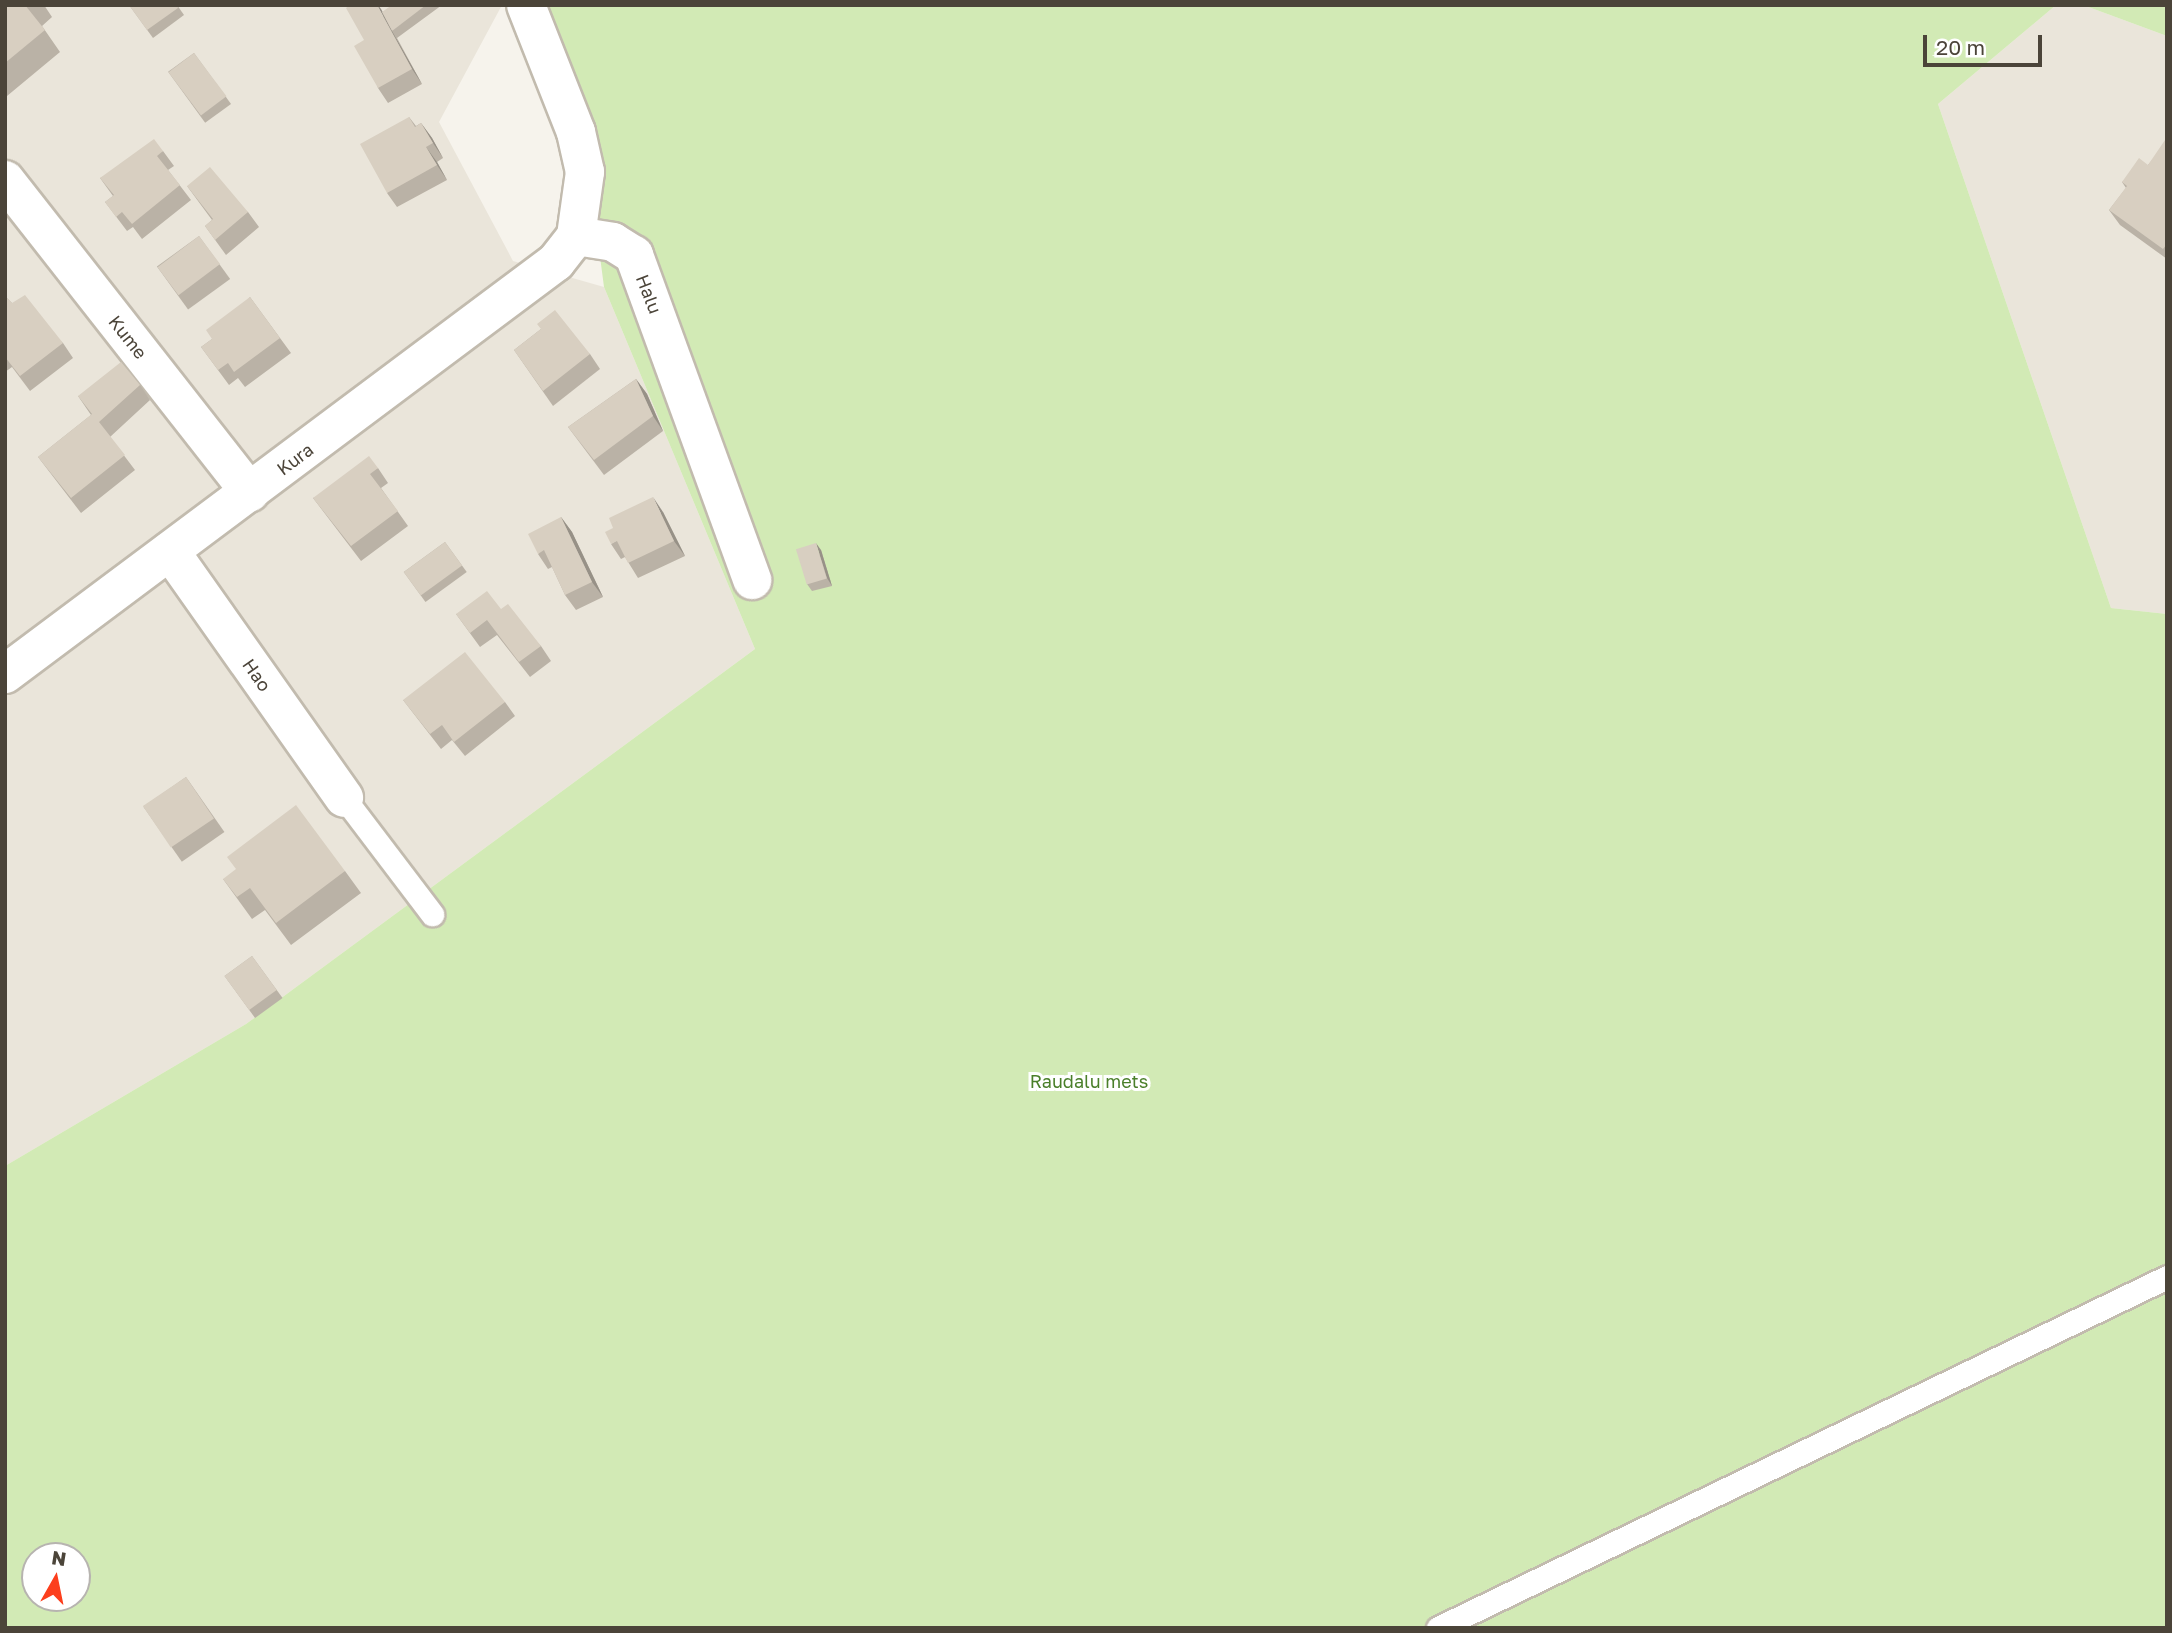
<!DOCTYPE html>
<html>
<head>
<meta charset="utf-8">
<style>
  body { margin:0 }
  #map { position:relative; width:2172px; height:1633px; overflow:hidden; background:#f6f3ec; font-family:"Golos Text",sans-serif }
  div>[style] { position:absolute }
  .residential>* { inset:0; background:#eae5da }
  .green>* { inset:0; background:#d2eab5 }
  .roads { filter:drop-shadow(2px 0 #c2bbae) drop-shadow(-2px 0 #c2bbae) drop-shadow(0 2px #c2bbae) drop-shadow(0 -2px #c2bbae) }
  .lane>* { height:23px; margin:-11.5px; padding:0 11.5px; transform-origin:11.5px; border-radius:11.5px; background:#fff }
  .street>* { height:38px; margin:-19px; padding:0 19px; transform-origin:19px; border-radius:19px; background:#fff }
  .wall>* { inset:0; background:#bab2a6; transform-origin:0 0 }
  .shaded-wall>* { inset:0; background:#979187 }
  .building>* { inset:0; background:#d8cfc1; transform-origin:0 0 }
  span { translate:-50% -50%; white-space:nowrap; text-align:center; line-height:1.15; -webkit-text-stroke:6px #fff; paint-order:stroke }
  .street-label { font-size:18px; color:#4b4439 }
  .park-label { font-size:18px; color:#4a7f2a }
  .frame { position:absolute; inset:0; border:7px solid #4b4439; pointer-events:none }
  .north { position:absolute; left:21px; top:1542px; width:70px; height:70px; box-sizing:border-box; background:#fff; border:2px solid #b7b4b0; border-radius:50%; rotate:9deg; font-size:19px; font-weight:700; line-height:28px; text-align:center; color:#4b4439 }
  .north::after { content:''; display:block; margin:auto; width:24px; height:32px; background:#fc3f1d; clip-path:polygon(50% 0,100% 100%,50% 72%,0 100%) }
  .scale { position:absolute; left:1923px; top:35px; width:119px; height:32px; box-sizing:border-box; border:4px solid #4b4439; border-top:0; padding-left:9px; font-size:21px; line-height:24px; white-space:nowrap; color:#4b4439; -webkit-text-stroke:5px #fff; paint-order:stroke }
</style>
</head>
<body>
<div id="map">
  <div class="residential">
    <i style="clip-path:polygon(5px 5px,502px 5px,439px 122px,513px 261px,604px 287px,755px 649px,246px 1024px,5px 1166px)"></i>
    <i style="clip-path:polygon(2056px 5px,2083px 5px,2167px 36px,2167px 614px,2111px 608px,1938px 104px)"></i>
  </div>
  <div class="green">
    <i style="clip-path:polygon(evenodd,537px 5px,2056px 5px,1938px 104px,2111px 608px,2167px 614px,2167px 1628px,5px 1628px,5px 1166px,246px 1024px,755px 649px,604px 287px,596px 226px,537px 5px,35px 1556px,77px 1556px,77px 1598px,35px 1598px,35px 1556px)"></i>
    <i style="clip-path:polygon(2083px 5px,2167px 5px,2167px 36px)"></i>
  </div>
  <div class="roads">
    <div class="lane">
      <i style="left:344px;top:798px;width:146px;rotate:52.8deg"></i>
      <i style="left:1438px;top:1628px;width:809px;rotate:-25.71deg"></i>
    </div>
    <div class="street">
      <i style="left:5px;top:180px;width:397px;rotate:51.9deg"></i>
      <i style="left:576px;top:236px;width:37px;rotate:9deg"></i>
      <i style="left:613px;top:242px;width:25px;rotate:32deg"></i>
      <i style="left:634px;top:255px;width:346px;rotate:70deg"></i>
      <i style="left:170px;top:551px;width:302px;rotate:54.8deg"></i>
      <i style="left:5px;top:674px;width:688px;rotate:-36.79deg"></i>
      <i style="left:556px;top:262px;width:33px;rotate:-52deg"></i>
      <i style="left:576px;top:236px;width:65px;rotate:-82deg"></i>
      <i style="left:585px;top:172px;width:41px;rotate:-102.7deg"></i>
      <i style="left:576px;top:132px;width:136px;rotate:-111.5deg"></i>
    </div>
  </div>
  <div class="wall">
    <i style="clip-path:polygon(5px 5px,44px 5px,52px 17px,42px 26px,60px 52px,7px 96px,5px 94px)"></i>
    <i style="clip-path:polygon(129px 5px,177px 5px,184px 15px,153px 38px)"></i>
    <i style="clip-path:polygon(392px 5px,442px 5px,397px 38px,422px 84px,388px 103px,378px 88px,364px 40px)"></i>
    <i style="left:194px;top:53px;width:63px;height:32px;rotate:54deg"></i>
    <i style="clip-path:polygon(409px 117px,416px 126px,421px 123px,432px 138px,443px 158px,437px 162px,447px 180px,397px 207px,387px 193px)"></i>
    <i style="clip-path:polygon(2167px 142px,2167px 259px,2120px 225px,2109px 210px,2126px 188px,2122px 182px,2148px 165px)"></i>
    <i style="clip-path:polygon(163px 151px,174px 166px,168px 170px,191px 200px,142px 239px,133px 227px,127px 231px,105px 202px,113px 196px,100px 178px)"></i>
    <i style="clip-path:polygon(187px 186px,248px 212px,259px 227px,226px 255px,205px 226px,212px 220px)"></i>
    <i style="left:199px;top:236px;width:53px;height:52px;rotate:54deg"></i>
    <i style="clip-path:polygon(5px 296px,12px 303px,63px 343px,73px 358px,30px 391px,12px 367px,5px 372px)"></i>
    <i style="clip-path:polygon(250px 297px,291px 353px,245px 387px,238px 378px,229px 385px,201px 347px,212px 339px)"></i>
    <i style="clip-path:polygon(541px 329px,590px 354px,600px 369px,553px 406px,514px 350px)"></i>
    <i style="clip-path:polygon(636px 379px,647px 394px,663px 431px,604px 475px,568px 427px)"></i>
    <i style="clip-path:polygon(140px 385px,150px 400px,110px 437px,135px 470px,81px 513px,38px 457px,91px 415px,78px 396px)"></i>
    <i style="clip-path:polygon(378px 468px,388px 483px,381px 488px,408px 526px,361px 561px,313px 498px)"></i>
    <i style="clip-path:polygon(663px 512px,685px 556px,638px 578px,625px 557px,621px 559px,611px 544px)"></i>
    <i style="clip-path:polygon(561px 517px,572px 532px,603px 597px,576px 610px,565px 595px,552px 567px,548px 569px,538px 554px)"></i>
    <i style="left:445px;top:542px;width:37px;height:51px;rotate:54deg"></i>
    <i style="clip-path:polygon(821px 550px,832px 586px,812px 591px,807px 584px)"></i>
    <i style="clip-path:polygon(501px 609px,541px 646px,551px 661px,530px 677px,497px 635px,480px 647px,456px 614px)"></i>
    <i style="clip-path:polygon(403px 700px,505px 702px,515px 716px,465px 756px,452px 740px,441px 749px)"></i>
    <i style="left:186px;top:777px;width:67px;height:52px;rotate:55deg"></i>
    <i style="clip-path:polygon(345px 871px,361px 893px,291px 945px,265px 910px,252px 919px,223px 879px)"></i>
    <i style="left:252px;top:956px;width:52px;height:34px;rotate:54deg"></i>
  </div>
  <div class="shaded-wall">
    <i style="clip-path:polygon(377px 5px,378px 5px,381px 9px,393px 30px,392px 31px,422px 84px,412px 69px)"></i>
    <i style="clip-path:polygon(421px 123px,432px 138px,443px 158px,433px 143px)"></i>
    <i style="clip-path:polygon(426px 147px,437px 162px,447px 180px,437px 165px)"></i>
    <i style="clip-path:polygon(636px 379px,647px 394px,663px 431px,653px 416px)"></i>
    <i style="clip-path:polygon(653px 497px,663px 512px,685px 556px,674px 541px)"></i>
    <i style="clip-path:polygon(561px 517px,572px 532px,603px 597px,592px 582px)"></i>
    <i style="clip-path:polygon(816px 543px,821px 550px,832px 586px,827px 578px)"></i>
  </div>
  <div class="building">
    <i style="clip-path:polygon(5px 5px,25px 5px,45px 30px,5px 63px)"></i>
    <i style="clip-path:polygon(129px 5px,177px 5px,178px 8px,147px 30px)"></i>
    <i style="clip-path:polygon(350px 5px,377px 5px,412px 69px,378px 88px,354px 46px,364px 40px,346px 8px)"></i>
    <i style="clip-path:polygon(392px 5px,426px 5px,392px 31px,382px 12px)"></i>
    <i style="left:194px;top:53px;width:54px;height:32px;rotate:53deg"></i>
    <i style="clip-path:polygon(409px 117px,415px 127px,421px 123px,433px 143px,426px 147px,437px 165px,387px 193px,360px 144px)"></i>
    <i style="clip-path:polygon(154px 139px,163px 151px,157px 156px,180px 185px,132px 224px,122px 212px,116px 217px,105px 202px,114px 195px,100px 178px)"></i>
    <i style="clip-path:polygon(2165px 140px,2167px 142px,2167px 244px,2163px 249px,2109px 210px,2127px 186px,2122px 182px,2139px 158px,2148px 165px)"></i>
    <i style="clip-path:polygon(210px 167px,248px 212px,215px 240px,205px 226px,213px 219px,187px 186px)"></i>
    <i style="left:199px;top:236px;width:35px;height:52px;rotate:53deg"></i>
    <i style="clip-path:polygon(25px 295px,63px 343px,20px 376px,5px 357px,5px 296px,12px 303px)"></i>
    <i style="clip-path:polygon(250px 297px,280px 338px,234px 372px,228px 363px,218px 370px,201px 347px,212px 339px,206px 330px)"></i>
    <i style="clip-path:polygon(555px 310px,590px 354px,543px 391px,514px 350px,541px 329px,537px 324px)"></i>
    <i style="clip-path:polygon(121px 362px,140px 385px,99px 422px,125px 455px,71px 498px,38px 457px,92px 414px,78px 396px)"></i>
    <i style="clip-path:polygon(636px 379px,653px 416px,594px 460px,568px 427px)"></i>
    <i style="clip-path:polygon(369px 456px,378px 468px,370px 474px,398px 511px,351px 546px,313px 498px)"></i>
    <i style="clip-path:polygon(653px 497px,674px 541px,628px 563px,617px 541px,611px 544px,605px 532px,613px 528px,609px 518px)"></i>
    <i style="clip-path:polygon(561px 517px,592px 582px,565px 595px,544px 550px,538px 554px,528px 534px)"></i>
    <i style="left:445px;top:542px;width:29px;height:51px;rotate:54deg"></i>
    <i style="left:816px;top:543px;width:37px;height:21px;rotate:73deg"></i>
    <i style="clip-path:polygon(487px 591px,501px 609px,508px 604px,541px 646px,519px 662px,487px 620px,470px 633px,456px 614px)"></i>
    <i style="clip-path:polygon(465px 652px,505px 702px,454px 742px,442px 725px,430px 734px,403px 700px)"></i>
    <i style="left:186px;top:777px;width:50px;height:52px;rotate:56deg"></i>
    <i style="clip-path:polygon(296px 805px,345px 871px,276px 923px,250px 888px,237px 897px,223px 879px,236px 869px,227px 857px)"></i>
    <i style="left:252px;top:956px;width:42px;height:34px;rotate:54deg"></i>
  </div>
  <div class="street-label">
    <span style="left:649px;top:294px;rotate:69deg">Halu</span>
    <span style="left:128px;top:337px;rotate:52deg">Kume</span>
    <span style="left:295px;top:459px;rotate:-37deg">Kura</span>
    <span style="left:257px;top:675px;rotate:55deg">Hao</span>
  </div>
  <div class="park-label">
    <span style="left:1089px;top:1081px">Raudalu mets</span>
  </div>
  <div class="frame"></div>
  <div class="north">N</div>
  <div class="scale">20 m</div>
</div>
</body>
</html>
